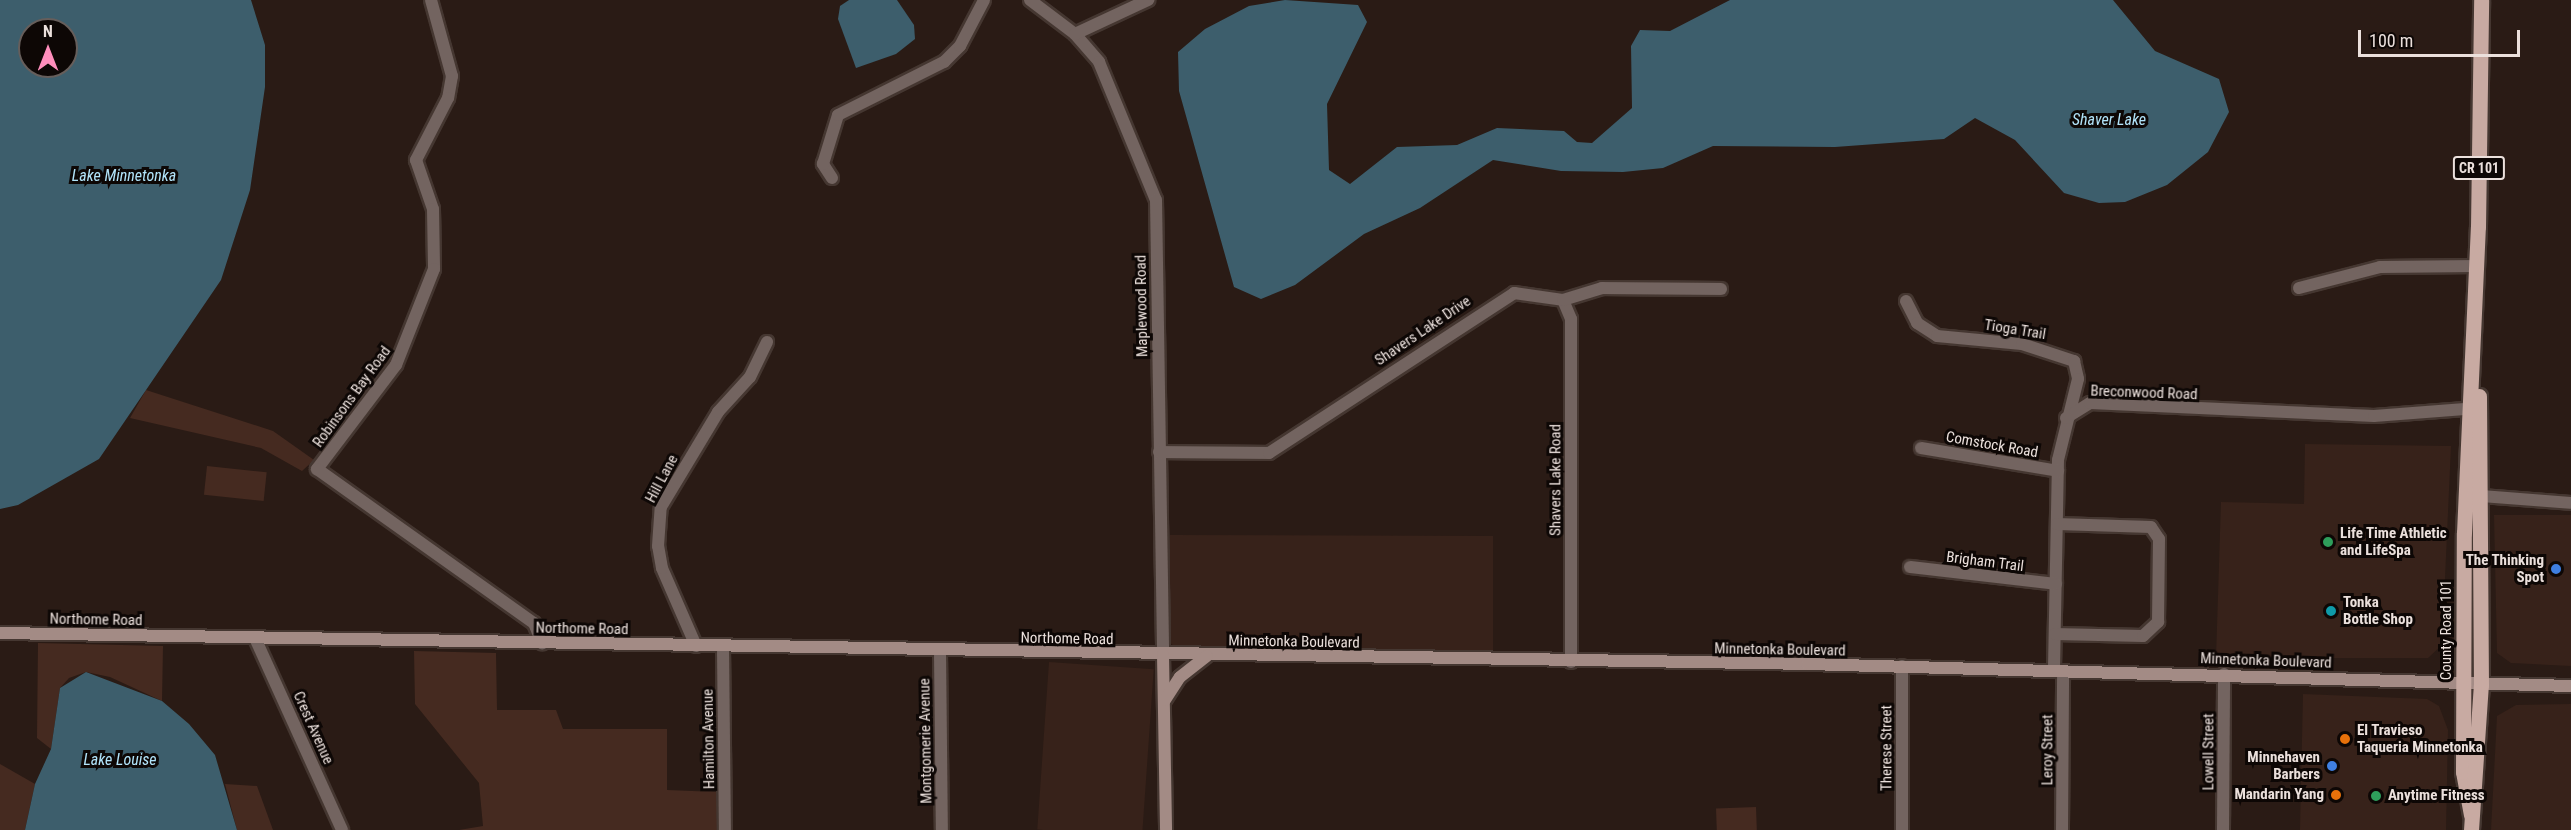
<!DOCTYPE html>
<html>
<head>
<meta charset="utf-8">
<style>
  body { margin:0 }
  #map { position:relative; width:2571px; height:830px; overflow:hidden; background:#2a1b15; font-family:"Roboto Condensed",sans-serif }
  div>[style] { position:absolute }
  .built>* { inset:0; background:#37221a; transform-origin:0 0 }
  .green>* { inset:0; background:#452a20; transform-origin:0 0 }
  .water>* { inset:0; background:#3d5e6c }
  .roads { filter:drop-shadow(2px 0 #453731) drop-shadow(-2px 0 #453731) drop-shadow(0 2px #453731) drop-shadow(0 -2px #453731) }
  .street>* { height:12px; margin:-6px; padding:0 6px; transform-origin:6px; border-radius:6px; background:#736460 }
  .secondary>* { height:12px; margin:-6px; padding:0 6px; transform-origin:6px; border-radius:6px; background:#a38b85 }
  .primary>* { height:15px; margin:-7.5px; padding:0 7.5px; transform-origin:7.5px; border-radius:7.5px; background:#c8aaa2 }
  .dots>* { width:16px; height:16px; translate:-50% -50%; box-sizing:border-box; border:3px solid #0d0705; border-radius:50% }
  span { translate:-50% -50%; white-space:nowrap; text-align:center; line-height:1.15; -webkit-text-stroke:6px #0d0705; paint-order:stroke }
  .shield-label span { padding:2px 4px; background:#0d0705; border:2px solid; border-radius:4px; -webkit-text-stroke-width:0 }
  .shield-label { font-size:14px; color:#ebe0dc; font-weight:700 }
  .street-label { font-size:15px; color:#ebe0dc }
  .poi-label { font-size:15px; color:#ebe0dc; font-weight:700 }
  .left { translate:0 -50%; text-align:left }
  .right { translate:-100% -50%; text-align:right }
  .water-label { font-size:16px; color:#b2e4fa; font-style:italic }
  .north { position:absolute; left:18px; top:18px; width:60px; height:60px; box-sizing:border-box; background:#0d0705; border:2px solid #665e5b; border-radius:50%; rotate:0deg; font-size:16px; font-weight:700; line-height:24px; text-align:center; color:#ebe0dc }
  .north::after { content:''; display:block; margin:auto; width:21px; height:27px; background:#fe8ebc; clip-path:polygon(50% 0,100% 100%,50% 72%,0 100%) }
  .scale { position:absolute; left:2358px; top:30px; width:162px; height:27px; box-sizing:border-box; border:3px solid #ebe0dc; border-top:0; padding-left:8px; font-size:18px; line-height:21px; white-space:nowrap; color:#ebe0dc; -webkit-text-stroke:4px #0d0705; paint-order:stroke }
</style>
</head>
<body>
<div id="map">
  <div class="built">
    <i style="clip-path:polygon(2305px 444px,2451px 446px,2442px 645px,2428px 658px,2216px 658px,2221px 502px,2304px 504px)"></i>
    <i style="clip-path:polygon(2494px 515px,2571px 515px,2571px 666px,2511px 663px,2497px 653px)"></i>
    <i style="clip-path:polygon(1170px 535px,1493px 536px,1493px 652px,1177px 649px,1167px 640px)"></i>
    <i style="left:1049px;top:662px;width:105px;height:168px;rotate:4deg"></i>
    <i style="clip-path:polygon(2303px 694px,2427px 699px,2439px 706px,2448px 730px,2446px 830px,2300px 830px)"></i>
    <i style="clip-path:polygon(2571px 704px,2571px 830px,2491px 830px,2497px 716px,2516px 705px)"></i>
  </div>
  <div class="green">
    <i style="clip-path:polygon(146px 390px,273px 431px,314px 460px,302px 471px,261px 448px,130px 418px)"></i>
    <i style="left:207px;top:466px;width:60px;height:29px;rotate:6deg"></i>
    <i style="clip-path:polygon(38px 643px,163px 646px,162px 701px,110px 677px,86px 672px,69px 678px,60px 688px,51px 749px,37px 738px)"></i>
    <i style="clip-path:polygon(414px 651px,496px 653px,497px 710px,556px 710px,563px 729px,667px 729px,667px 790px,717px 792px,717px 830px,459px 830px,483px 826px,479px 783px,415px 704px)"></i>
    <i style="clip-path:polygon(0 764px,35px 784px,25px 830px,0 830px)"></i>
    <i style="clip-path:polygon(225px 784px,257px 786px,273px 830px,237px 830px)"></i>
    <i style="left:1756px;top:807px;width:23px;height:40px;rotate:88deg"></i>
  </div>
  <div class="water">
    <i style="clip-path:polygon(evenodd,0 0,251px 0,265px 45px,265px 87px,250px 190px,221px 280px,99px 459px,18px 505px,0 509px,0 0,30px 30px,66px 30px,66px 66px,30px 66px,30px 30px)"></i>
    <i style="clip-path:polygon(849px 0,897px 0,914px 25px,915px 39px,896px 54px,856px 68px,838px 19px,840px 6px)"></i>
    <i style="clip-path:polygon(1285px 0,1358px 5px,1367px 22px,1327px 104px,1329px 170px,1350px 184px,1397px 147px,1457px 145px,1497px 128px,1564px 131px,1577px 142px,1592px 143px,1632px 108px,1631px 46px,1640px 30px,1670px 31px,1730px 0,2113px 0,2155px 51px,2219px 79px,2229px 112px,2208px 152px,2167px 185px,2125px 202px,2099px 203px,2064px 193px,2015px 140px,1975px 118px,1944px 139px,1835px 147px,1713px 146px,1663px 168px,1623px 172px,1561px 171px,1493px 160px,1420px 208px,1364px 234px,1295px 285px,1261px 299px,1234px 287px,1179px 91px,1178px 52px,1205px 29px,1249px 6px)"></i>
    <i style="clip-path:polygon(86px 672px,162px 701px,189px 724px,215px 755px,237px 830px,25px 830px,35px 784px,51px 749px,60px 688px)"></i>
  </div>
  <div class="roads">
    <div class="street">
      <i style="left:431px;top:0;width:79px;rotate:74.6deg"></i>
      <i style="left:452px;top:76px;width:22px;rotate:100deg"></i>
      <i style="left:448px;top:98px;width:70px;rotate:117.3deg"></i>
      <i style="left:416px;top:160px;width:52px;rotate:70.9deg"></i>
      <i style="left:433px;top:209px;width:60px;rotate:89deg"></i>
      <i style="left:434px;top:269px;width:103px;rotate:111.6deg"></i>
      <i style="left:396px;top:365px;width:131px;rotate:127.2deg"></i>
      <i style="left:317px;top:469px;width:266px;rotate:35.4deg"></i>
      <i style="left:534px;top:623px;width:22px;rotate:68deg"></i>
      <i style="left:1030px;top:0;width:56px;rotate:37.1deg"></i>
      <i style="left:1075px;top:34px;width:37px;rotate:49deg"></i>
      <i style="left:1099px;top:62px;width:149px;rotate:67.6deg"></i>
      <i style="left:1156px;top:200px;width:455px;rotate:89.1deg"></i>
      <i style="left:1075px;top:34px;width:81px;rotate:-25deg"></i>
      <i style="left:832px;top:178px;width:17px;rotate:-123deg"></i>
      <i style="left:823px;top:164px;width:51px;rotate:-73deg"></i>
      <i style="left:838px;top:115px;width:119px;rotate:-26.6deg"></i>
      <i style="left:944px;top:62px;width:23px;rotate:-45deg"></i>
      <i style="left:960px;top:46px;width:52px;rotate:-62.4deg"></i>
      <i style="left:2299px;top:288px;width:84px;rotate:-14.5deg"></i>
      <i style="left:2380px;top:267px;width:96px;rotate:-0.6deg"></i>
      <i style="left:1563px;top:300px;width:21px;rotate:67deg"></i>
      <i style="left:1571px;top:319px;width:343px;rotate:90deg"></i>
      <i style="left:1906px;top:301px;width:25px;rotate:63deg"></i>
      <i style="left:1917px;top:323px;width:24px;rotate:33deg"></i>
      <i style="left:1937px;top:336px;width:85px;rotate:5.4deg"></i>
      <i style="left:2022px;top:344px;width:55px;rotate:18.1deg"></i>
      <i style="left:2074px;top:361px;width:18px;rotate:77deg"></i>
      <i style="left:2078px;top:379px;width:83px;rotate:103.9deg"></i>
      <i style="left:2058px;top:460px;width:211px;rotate:91.1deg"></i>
      <i style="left:2066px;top:418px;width:28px;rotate:-32deg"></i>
      <i style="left:2090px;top:403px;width:284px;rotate:2.6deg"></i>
      <i style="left:2374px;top:416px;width:104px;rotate:-4.4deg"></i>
      <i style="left:1921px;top:448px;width:139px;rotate:9.5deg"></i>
      <i style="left:1159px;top:452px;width:110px;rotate:0.5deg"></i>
      <i style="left:1269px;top:453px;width:293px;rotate:-33.1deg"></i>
      <i style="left:1514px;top:293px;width:49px;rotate:8.1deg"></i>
      <i style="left:1563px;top:300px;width:41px;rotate:-17.1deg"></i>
      <i style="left:1602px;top:288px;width:119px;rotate:0.5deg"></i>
      <i style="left:2481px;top:496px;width:90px;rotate:4.4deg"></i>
      <i style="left:1910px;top:567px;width:147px;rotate:6.6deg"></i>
      <i style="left:2055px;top:634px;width:88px;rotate:1.3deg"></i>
      <i style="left:2143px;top:636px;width:21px;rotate:-43deg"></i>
      <i style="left:2158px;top:622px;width:83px;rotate:-89.3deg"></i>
      <i style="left:2159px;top:539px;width:14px;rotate:-124deg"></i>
      <i style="left:2151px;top:527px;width:94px;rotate:-178.2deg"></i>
      <i style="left:255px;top:638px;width:211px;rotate:65.6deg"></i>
      <i style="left:696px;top:646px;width:85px;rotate:-113.6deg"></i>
      <i style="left:662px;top:568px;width:22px;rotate:-100deg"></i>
      <i style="left:658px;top:546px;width:39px;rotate:-86deg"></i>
      <i style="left:661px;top:507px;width:111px;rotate:-59deg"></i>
      <i style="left:718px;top:412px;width:47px;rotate:-47.6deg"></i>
      <i style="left:750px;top:377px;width:39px;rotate:-64deg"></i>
      <i style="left:723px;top:647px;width:183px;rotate:89.4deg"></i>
      <i style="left:940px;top:652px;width:178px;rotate:89.4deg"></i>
      <i style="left:1902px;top:830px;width:164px;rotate:-90deg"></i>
      <i style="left:2062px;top:830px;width:159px;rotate:-89.6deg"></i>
      <i style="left:2223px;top:830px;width:156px;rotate:-89.6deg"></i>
    </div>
    <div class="secondary">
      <i style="left:0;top:633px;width:1807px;rotate:0.98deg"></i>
      <i style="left:1807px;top:664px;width:764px;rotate:1.65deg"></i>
      <i style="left:1163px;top:655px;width:175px;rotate:89deg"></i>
      <i style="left:1165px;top:700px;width:27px;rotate:-57deg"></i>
      <i style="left:1180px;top:677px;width:34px;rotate:-38deg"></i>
    </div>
    <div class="primary">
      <i style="left:2471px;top:815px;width:44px;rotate:-100.5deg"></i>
      <i style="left:2463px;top:772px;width:239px;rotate:-89.8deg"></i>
      <i style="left:2464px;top:533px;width:306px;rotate:-87.4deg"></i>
      <i style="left:2478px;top:227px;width:227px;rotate:-89.2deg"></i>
      <i style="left:2471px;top:830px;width:145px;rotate:-86.1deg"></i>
      <i style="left:2481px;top:685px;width:289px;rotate:-90.4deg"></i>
    </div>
  </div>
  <div class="dots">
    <i style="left:2328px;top:542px;background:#2e9e5b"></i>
    <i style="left:2556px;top:569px;background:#3f7fe0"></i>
    <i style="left:2331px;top:611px;background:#0f9aa8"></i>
    <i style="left:2345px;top:739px;background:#e8710a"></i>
    <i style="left:2332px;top:766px;background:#3f7fe0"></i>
    <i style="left:2336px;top:795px;background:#e8710a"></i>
    <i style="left:2376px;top:796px;background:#2e9e5b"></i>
  </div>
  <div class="shield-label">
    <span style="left:2479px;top:168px">CR 101</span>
  </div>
  <div class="street-label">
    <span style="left:1142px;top:306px;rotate:-91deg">Maplewood Road</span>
    <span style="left:2015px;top:330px;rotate:9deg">Tioga Trail</span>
    <span style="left:1423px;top:331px;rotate:-34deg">Shavers Lake Drive</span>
    <span style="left:2144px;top:393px;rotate:2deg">Breconwood Road</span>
    <span style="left:352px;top:397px;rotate:-54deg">Robinsons Bay Road</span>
    <span style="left:1992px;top:445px;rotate:10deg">Comstock Road</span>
    <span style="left:662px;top:479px;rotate:-62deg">Hill Lane</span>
    <span style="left:1556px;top:480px;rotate:-90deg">Shavers Lake Road</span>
    <span style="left:1985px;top:562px;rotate:7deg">Brigham Trail</span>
    <span style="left:96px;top:620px;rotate:1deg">Northome Road</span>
    <span style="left:582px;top:629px;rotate:1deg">Northome Road</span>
    <span style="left:2447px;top:630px;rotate:-90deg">County Road 101</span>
    <span style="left:1067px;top:639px;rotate:1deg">Northome Road</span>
    <span style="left:1294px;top:642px;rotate:1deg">Minnetonka Boulevard</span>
    <span style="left:1780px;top:650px;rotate:1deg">Minnetonka Boulevard</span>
    <span style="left:2266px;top:661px;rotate:2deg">Minnetonka Boulevard</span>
    <span style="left:313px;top:728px;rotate:66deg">Crest Avenue</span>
    <span style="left:709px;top:739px;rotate:-91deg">Hamilton Avenue</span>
    <span style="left:926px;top:741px;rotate:-91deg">Montgomerie Avenue</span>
    <span style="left:1887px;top:748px;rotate:-90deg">Therese Street</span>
    <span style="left:2048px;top:750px;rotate:-90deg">Leroy Street</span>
    <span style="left:2209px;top:752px;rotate:-90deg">Lowell Street</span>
  </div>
  <div class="poi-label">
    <span class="left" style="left:2340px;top:542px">Life Time Athletic<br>and LifeSpa</span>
    <span class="right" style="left:2544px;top:569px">The Thinking<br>Spot</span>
    <span class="left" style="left:2343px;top:611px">Tonka<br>Bottle Shop</span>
    <span class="left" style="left:2357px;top:739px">El Travieso<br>Taqueria Minnetonka</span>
    <span class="right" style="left:2320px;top:766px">Minnehaven<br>Barbers</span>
    <span class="right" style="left:2324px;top:795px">Mandarin Yang</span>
    <span class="left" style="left:2388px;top:796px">Anytime Fitness</span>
  </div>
  <div class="water-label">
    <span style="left:2109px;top:120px">Shaver Lake</span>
    <span style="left:124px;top:176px">Lake Minnetonka</span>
    <span style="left:120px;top:760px">Lake Louise</span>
  </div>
  <div class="north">N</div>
  <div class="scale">100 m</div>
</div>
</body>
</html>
